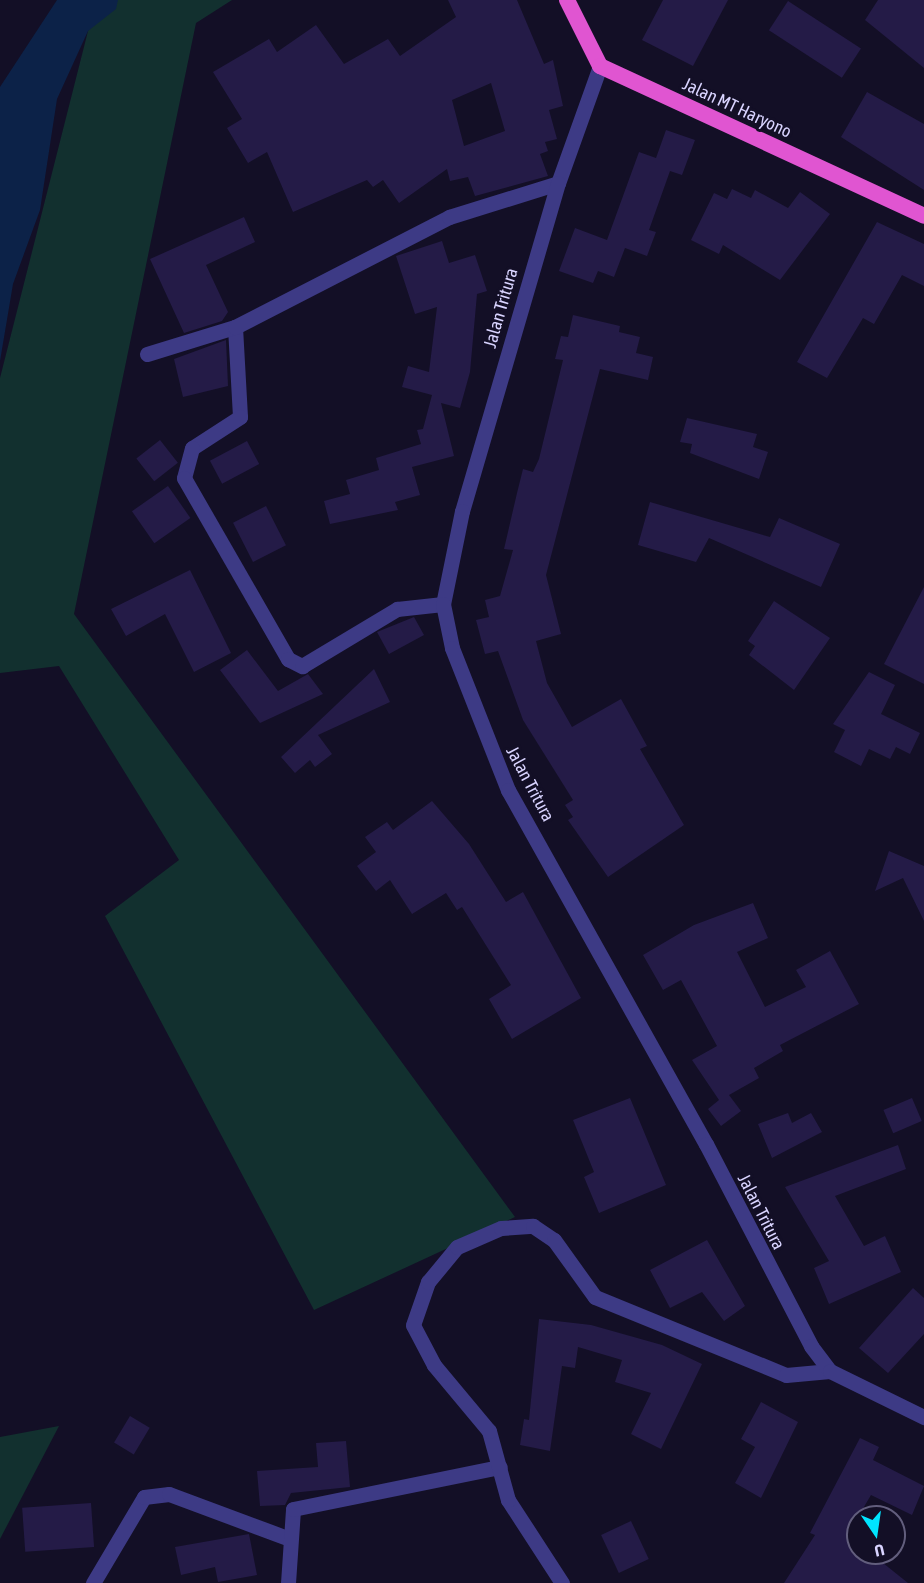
<!DOCTYPE html>
<html>
<head>
<meta charset="utf-8">
<style>
  body { margin:0 }
  #map { position:relative; width:924px; height:1583px; overflow:hidden; background:#130f26; font-family:"Asap Condensed",sans-serif }
  div>[style] { position:absolute }
  .green>* { inset:0; background:#12302f }
  .water>* { inset:0; background:#0c2248 }
  .building>* { inset:0; background:#241b47; transform-origin:0 0 }
  .minor>* { height:15px; margin:-7.5px; padding:0 7.5px; transform-origin:7.5px; border-radius:7.5px; background:#3d3a85 }
  .tertiary>* { height:15px; margin:-7.5px; padding:0 7.5px; transform-origin:7.5px; border-radius:7.5px; background:#3d3a85 }
  .trunk>* { height:16px; margin:-8px; padding:0 8px; transform-origin:8px; border-radius:8px; background:#e055d1 }
  span { translate:-50% -50%; white-space:nowrap; text-align:center; line-height:1.15; -webkit-text-stroke:6px #130f26; paint-order:stroke }
  .street-label { font-size:18px; color:#d9d4ff }
  .north { position:absolute; left:846px; top:1505px; width:60px; height:60px; box-sizing:border-box; background:#130f26; border:2px solid #625e7d; border-radius:50%; rotate:167deg; font-size:16px; font-weight:700; line-height:24px; text-align:center; color:#d9d4ff }
  .north::after { content:''; display:block; margin:auto; width:21px; height:27px; background:#00e5ff; clip-path:polygon(50% 0,100% 100%,50% 72%,0 100%) }
</style>
</head>
<body>
<div id="map">
  <div class="green">
    <i style="clip-path:polygon(106px 0,232px 0,196px 23px,74px 614px,515px 1217px,314px 1310px,105px 916px,179px 860px,59px 666px,0 673px,0 378px,88px 31px)"></i>
    <i style="clip-path:polygon(59px 1426px,0 1539px,0 1437px)"></i>
  </div>
  <div class="water">
    <i style="clip-path:polygon(57px 0,118px 0,116px 9px,88px 31px,57px 99px,40px 210px,13px 284px,0 361px,0 87px)"></i>
  </div>
  <div class="building">
    <i style="clip-path:polygon(evenodd,448px 0,517px 0,544px 64px,553px 60px,563px 106px,549px 110px,557px 139px,545px 142px,548px 151px,540px 154px,548px 176px,475px 196px,468px 177px,450px 181px,447px 169px,399px 203px,383px 180px,373px 187px,367px 180px,293px 212px,267px 152px,248px 163px,227px 128px,242px 119px,213px 72px,269px 39px,277px 52px,316px 25px,344px 64px,388px 39px,400px 56px,456px 17px,448px 0,491px 83px,505px 131px,464px 146px,452px 100px,491px 83px)"></i>
    <i style="clip-path:polygon(663px 0,728px 0,693px 66px,642px 40px)"></i>
    <i style="clip-path:polygon(878px 0,924px 0,924px 68px,865px 20px)"></i>
    <i style="left:788px;top:1px;width:87px;height:35px;rotate:33deg"></i>
    <i style="clip-path:polygon(867px 92px,924px 124px,924px 190px,841px 137px)"></i>
    <i style="clip-path:polygon(666px 130px,695px 140px,682px 175px,670px 171px,649px 230px,656px 232px,647px 256px,625px 248px,614px 277px,598px 271px,593px 283px,559px 271px,575px 228px,607px 240px,639px 152px,656px 158px)"></i>
    <i style="clip-path:polygon(732px 189px,751px 198px,755px 190px,788px 208px,800px 192px,830px 214px,780px 280px,723px 245px,719px 254px,691px 240px,714px 193px,727px 199px)"></i>
    <i style="clip-path:polygon(244px 217px,255px 242px,206px 265px,228px 312px,222px 321px,184px 333px,150px 259px)"></i>
    <i style="clip-path:polygon(877px 222px,924px 244px,924px 286px,902px 275px,874px 324px,863px 318px,827px 378px,797px 362px)"></i>
    <i style="clip-path:polygon(442px 241px,449px 263px,475px 255px,487px 291px,477px 294px,470px 372px,460px 408px,441px 403px,454px 456px,412px 467px,420px 495px,395px 502px,398px 510px,330px 524px,324px 501px,350px 494px,346px 480px,379px 470px,376px 458px,421px 444px,417px 430px,423px 429px,432px 395px,402px 387px,408px 366px,429px 372px,437px 307px,415px 314px,396px 256px)"></i>
    <i style="clip-path:polygon(573px 315px,620px 326px,619px 332px,640px 337px,636px 353px,653px 357px,648px 380px,600px 369px,546px 575px,561px 634px,536px 641px,547px 683px,572px 727px,621px 699px,647px 746px,640px 749px,684px 825px,608px 877px,568px 820px,573px 817px,565px 805px,573px 800px,523px 720px,498px 651px,485px 654px,476px 620px,489px 617px,485px 600px,500px 596px,513px 550px,504px 549px,517px 493px,523px 469px,533px 472px,539px 459px,563px 360px,555px 359px,561px 336px,568px 337px)"></i>
    <i style="clip-path:polygon(226px 340px,228px 386px,183px 397px,174px 359px)"></i>
    <i style="clip-path:polygon(687px 418px,757px 434px,753px 447px,768px 452px,759px 479px,690px 453px,692px 444px,680px 442px)"></i>
    <i style="left:160px;top:440px;width:29px;height:30px;rotate:52deg"></i>
    <i style="left:247px;top:441px;width:26px;height:42px;rotate:62deg"></i>
    <i style="left:168px;top:486px;width:39px;height:44px;rotate:55deg"></i>
    <i style="clip-path:polygon(650px 502px,770px 537px,779px 518px,840px 544px,821px 587px,709px 538px,696px 562px,638px 545px)"></i>
    <i style="left:266px;top:506px;width:44px;height:37px;rotate:63deg"></i>
    <i style="clip-path:polygon(190px 570px,231px 653px,194px 672px,165px 614px,126px 636px,111px 609px)"></i>
    <i style="clip-path:polygon(924px 587px,924px 684px,884px 664px)"></i>
    <i style="clip-path:polygon(774px 601px,830px 638px,794px 690px,749px 655px,755px 646px,748px 641px)"></i>
    <i style="clip-path:polygon(414px 617px,424px 635px,389px 654px,377px 632px)"></i>
    <i style="clip-path:polygon(247px 650px,278px 691px,308px 674px,323px 694px,260px 723px,220px 670px)"></i>
    <i style="clip-path:polygon(374px 669px,390px 702px,318px 735px,332px 754px,315px 767px,310px 760px,295px 773px,281px 757px)"></i>
    <i style="clip-path:polygon(869px 672px,895px 685px,881px 714px,920px 733px,910px 754px,896px 747px,890px 759px,869px 749px,861px 766px,834px 752px,845px 730px,833px 724px)"></i>
    <i style="clip-path:polygon(432px 801px,469px 844px,506px 902px,523px 892px,581px 998px,512px 1039px,489px 999px,511px 985px,462px 907px,457px 910px,446px 893px,412px 914px,390px 880px,376px 891px,357px 866px,376px 852px,365px 837px,387px 822px,393px 830px)"></i>
    <i style="clip-path:polygon(889px 851px,924px 866px,924px 921px,903px 878px,875px 891px)"></i>
    <i style="clip-path:polygon(753px 903px,768px 938px,737px 952px,765px 1007px,806px 987px,796px 970px,830px 951px,859px 1004px,780px 1045px,783px 1051px,754px 1068px,759px 1078px,729px 1095px,741px 1111px,721px 1126px,708px 1109px,719px 1100px,692px 1060px,717px 1046px,681px 980px,663px 990px,643px 955px,694px 925px)"></i>
    <i style="clip-path:polygon(630px 1098px,666px 1185px,599px 1213px,584px 1177px,594px 1172px,573px 1120px)"></i>
    <i style="left:912px;top:1098px;width:25px;height:31px;rotate:67deg"></i>
    <i style="clip-path:polygon(788px 1113px,792px 1123px,811px 1113px,822px 1132px,772px 1158px,758px 1124px)"></i>
    <i style="clip-path:polygon(898px 1145px,906px 1169px,835px 1196px,864px 1246px,885px 1236px,901px 1272px,829px 1304px,814px 1268px,829px 1261px,785px 1187px)"></i>
    <i style="clip-path:polygon(707px 1240px,745px 1306px,724px 1321px,702px 1292px,670px 1308px,650px 1270px)"></i>
    <i style="clip-path:polygon(913px 1288px,924px 1298px,924px 1334px,888px 1373px,859px 1348px)"></i>
    <i style="clip-path:polygon(539px 1319px,591px 1325px,662px 1345px,702px 1364px,661px 1449px,631px 1434px,651px 1393px,615px 1382px,622px 1360px,578px 1347px,575px 1368px,562px 1366px,550px 1451px,520px 1445px,524px 1419px,529px 1420px)"></i>
    <i style="clip-path:polygon(761px 1402px,798px 1422px,761px 1498px,735px 1483px,755px 1447px,741px 1439px)"></i>
    <i style="left:130px;top:1416px;width:23px;height:31px;rotate:31deg"></i>
    <i style="clip-path:polygon(860px 1438px,879px 1447px,873px 1460px,924px 1486px,912px 1515px,871px 1495px,858px 1517px,858px 1553px,883px 1563px,908px 1583px,784px 1583px,815px 1535px,810px 1533px)"></i>
    <i style="clip-path:polygon(346px 1441px,350px 1487px,291px 1493px,285px 1505px,260px 1506px,257px 1471px,318px 1467px,316px 1443px)"></i>
    <i style="left:91px;top:1503px;width:44px;height:69px;rotate:86deg"></i>
    <i style="left:631px;top:1521px;width:42px;height:33px;rotate:65deg"></i>
    <i style="clip-path:polygon(249px 1534px,257px 1575px,218px 1582px,215px 1567px,181px 1575px,175px 1547px)"></i>
  </div>
  <div class="minor">
    <i style="left:235px;top:327px;width:90px;rotate:86.8deg"></i>
    <i style="left:240px;top:417px;width:57px;rotate:147.1deg"></i>
    <i style="left:192px;top:448px;width:31px;rotate:105deg"></i>
    <i style="left:184px;top:478px;width:209px;rotate:60.1deg"></i>
    <i style="left:288px;top:659px;width:16px;rotate:27deg"></i>
    <i style="left:302px;top:666px;width:111px;rotate:-31deg"></i>
    <i style="left:397px;top:609px;width:46px;rotate:-6.2deg"></i>
    <i style="left:147px;top:354px;width:92px;rotate:-17.1deg"></i>
    <i style="left:235px;top:327px;width:241px;rotate:-27.2deg"></i>
    <i style="left:449px;top:217px;width:114px;rotate:-17.3deg"></i>
    <i style="left:93px;top:1583px;width:100px;rotate:-59.3deg"></i>
    <i style="left:144px;top:1497px;width:25px;rotate:-7deg"></i>
    <i style="left:169px;top:1494px;width:126px;rotate:20.4deg"></i>
    <i style="left:288px;top:1583px;width:74px;rotate:-86.1deg"></i>
    <i style="left:293px;top:1509px;width:211px;rotate:-11.5deg"></i>
    <i style="left:562px;top:1583px;width:99px;rotate:-123deg"></i>
    <i style="left:508px;top:1500px;width:72px;rotate:-105.4deg"></i>
    <i style="left:489px;top:1431px;width:86px;rotate:-129.8deg"></i>
    <i style="left:434px;top:1365px;width:45px;rotate:-117.7deg"></i>
    <i style="left:413px;top:1325px;width:46px;rotate:-70.8deg"></i>
    <i style="left:428px;top:1282px;width:45px;rotate:-50.4deg"></i>
    <i style="left:457px;top:1247px;width:48px;rotate:-23.4deg"></i>
    <i style="left:501px;top:1228px;width:32px;rotate:-4deg"></i>
    <i style="left:533px;top:1226px;width:25px;rotate:34deg"></i>
    <i style="left:554px;top:1240px;width:70px;rotate:54.3deg"></i>
    <i style="left:595px;top:1297px;width:206px;rotate:22.2deg"></i>
    <i style="left:786px;top:1375px;width:44px;rotate:-5.2deg"></i>
  </div>
  <div class="tertiary">
    <i style="left:600px;top:66px;width:124px;rotate:109.7deg"></i>
    <i style="left:558px;top:183px;width:342px;rotate:106.3deg"></i>
    <i style="left:462px;top:511px;width:95px;rotate:101.5deg"></i>
    <i style="left:443px;top:604px;width:45px;rotate:78.4deg"></i>
    <i style="left:452px;top:648px;width:153px;rotate:68.5deg"></i>
    <i style="left:508px;top:790px;width:406px;rotate:60.8deg"></i>
    <i style="left:706px;top:1144px;width:228px;rotate:62.5deg"></i>
    <i style="left:811px;top:1346px;width:31px;rotate:53deg"></i>
    <i style="left:830px;top:1371px;width:105px;rotate:26.1deg"></i>
  </div>
  <div class="trunk">
    <i style="left:567px;top:0;width:74px;rotate:63.4deg"></i>
    <i style="left:600px;top:66px;width:357px;rotate:24.8deg"></i>
  </div>
  <div class="street-label">
    <span style="left:737px;top:108px;rotate:25deg">Jalan MT Haryono</span>
    <span style="left:501px;top:308px;rotate:-74deg">Jalan Tritura</span>
    <span style="left:530px;top:784px;rotate:62deg">Jalan Tritura</span>
    <span style="left:761px;top:1212px;rotate:63deg">Jalan Tritura</span>
  </div>
  <div class="north">U</div>
</div>
</body>
</html>
